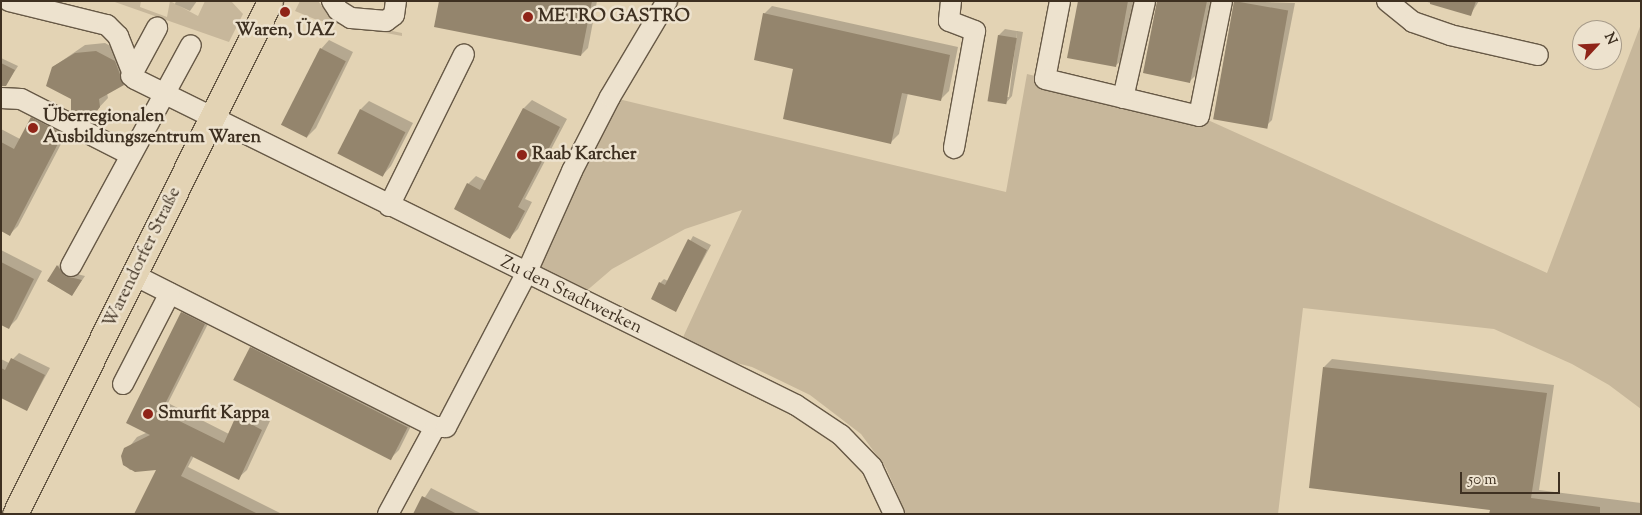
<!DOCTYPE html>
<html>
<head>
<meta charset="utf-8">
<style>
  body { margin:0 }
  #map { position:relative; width:1642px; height:515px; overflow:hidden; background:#e3d3b4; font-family:"Sorts Mill Goudy",serif }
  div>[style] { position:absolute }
  .green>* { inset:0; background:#c7b79b }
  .shadow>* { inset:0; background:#0003 }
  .building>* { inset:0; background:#94856d; transform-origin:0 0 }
  .roads { filter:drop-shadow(1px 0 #675946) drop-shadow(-1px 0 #675946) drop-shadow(0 1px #675946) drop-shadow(0 -1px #675946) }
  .minor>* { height:20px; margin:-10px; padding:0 10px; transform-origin:10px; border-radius:10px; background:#ede2ce }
  .major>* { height:25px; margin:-12.5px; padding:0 12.5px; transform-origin:12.5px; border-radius:12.5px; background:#e3d3b4 }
  .dots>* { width:14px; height:14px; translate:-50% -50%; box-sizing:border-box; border:2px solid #ede2ce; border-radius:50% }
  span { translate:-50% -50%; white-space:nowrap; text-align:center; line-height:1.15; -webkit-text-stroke:5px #ede2ce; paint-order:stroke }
  .poi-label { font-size:18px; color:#3e3021; font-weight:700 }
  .left { translate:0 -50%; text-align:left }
  .street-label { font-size:18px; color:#3e3021 }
  .frame { position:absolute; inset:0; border:2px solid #3e3021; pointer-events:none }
  .north { position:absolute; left:1572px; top:20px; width:50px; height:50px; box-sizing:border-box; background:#ede2ce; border:1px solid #a79b89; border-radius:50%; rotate:65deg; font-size:14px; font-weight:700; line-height:20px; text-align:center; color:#3e3021 }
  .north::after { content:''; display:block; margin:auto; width:18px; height:22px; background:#8f2418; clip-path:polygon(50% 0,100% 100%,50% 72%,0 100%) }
  .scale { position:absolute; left:1460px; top:472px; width:100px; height:22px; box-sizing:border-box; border:2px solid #3e3021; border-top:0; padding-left:6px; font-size:15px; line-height:18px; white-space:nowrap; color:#3e3021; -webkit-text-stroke:4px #ede2ce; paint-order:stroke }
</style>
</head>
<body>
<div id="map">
  <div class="green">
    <i style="clip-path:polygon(112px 1px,141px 1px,140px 7px,167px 17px,170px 1px,198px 16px,205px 1px,231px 1px,243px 14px,229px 42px)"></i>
    <i style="clip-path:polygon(300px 1px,318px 1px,327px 13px,339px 20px,402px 33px,402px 36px,317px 20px,295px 11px)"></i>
    <i style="clip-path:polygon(1641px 24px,1641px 409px,1609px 385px,1572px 364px,1494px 329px,1303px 308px,1278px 514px,906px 514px,886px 468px,861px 434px,810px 395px,752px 367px,678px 348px,742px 210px,685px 229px,612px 269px,577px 299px,526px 274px,610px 97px,1006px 192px,1027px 74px,1199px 116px,1547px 273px)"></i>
  </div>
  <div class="shadow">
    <i style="clip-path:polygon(176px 1px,197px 1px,190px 11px,175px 4px)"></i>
    <i style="clip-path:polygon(440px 1px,597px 1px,588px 48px,581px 55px)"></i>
    <i style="clip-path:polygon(1080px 1px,1135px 1px,1124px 58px,1115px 66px)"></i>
    <i style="clip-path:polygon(1159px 1px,1213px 1px,1198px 73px,1190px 81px)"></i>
    <i style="clip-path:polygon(1235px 1px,1295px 3px,1272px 120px,1264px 128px)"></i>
    <i style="clip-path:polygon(1424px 1px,1479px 1px,1470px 15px)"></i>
    <i style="clip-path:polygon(772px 6px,958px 47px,949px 91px,941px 99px,908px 93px,899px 134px,890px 143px,795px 68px,764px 14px)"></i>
    <i style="clip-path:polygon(evenodd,1005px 29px,1023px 32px,1012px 96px,1006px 103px,999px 35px,1005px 29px,1017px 32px,1009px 97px,1006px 97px,1017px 32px)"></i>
    <i style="clip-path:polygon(329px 40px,353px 52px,316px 128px,308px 136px,321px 49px)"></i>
    <i style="clip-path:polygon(105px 43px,123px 53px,132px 76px,107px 93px,108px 98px,92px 115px,73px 99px,53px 67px,85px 45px)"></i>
    <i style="clip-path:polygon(1px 58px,18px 66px,6px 85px,1px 82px)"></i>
    <i style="clip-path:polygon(532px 100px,567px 119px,525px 199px,532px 202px,518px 229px,510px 237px,468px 184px,476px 176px,486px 181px,524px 108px)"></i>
    <i style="clip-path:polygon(369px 101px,413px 123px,391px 166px,383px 175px,361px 109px)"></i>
    <i style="clip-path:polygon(40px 110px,71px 125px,18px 226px,10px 234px,1px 230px,1px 129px,20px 139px)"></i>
    <i style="clip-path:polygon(693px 236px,711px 245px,676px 310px,660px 283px,664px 279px,668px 281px)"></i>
    <i style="clip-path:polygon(1px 250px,42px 271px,17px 319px,8px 328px,1px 324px)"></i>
    <i style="clip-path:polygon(61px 262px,69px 272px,85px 276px,72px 295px,48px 281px)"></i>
    <i style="clip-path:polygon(190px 305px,212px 316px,168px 403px,229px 434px,237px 417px,245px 409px,270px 421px,247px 470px,238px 478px,194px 456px,188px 467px,282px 514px,136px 514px,158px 468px,130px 470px,124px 464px,122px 456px,137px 437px,148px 432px,182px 313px)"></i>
    <i style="clip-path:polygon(260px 339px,415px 418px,399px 450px,391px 458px,251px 348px)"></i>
    <i style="clip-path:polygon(19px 353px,50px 368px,27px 410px,1px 397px,1px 359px,9px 363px)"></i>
    <i style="clip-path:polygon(1332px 359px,1554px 385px,1539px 490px,1641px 503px,1641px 514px,1490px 514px,1491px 509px,1324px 367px)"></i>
    <i style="clip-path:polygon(431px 488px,482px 514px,414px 514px)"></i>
  </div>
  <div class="building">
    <i style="clip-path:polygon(439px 1px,592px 1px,581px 56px,434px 27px)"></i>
    <i style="clip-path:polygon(1078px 1px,1128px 1px,1116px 67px,1067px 58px)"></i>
    <i style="clip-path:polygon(1157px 1px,1207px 1px,1190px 83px,1143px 73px)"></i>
    <i style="left:1234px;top:1px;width:55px;height:120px;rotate:10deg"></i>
    <i style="clip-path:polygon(1430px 1px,1476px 1px,1471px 16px,1430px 4px)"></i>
    <i style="clip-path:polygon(763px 13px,950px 55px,941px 101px,902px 93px,891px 144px,783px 119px,793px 69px,754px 60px)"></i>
    <i style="left:998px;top:35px;width:19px;height:67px;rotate:9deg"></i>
    <i style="left:320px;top:48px;width:29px;height:86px;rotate:27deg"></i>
    <i style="clip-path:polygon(96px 51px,115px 61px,124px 85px,99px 99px,100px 107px,93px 116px,82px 117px,71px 111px,71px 99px,46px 86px,52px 67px,75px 53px)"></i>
    <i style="clip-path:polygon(1px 63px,15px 70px,6px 86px,1px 86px)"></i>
    <i style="clip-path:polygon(523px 108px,560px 127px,518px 207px,525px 211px,510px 239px,454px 209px,467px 183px,480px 190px)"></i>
    <i style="left:360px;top:109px;width:51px;height:50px;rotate:27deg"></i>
    <i style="clip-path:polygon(31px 117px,63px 134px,10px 236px,1px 231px,1px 142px,14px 149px)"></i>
    <i style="clip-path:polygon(688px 239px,707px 250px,676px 312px,651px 299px,659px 282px,665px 285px)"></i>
    <i style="clip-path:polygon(1px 262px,34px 279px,9px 329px,1px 325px)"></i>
    <i style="clip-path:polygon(57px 265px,65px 276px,82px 280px,72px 296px,47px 281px)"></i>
    <i style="clip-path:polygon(181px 312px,205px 324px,161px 412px,224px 443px,236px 416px,262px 430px,239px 480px,191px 456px,181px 476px,258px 514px,134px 514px,156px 470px,135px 472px,123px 465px,121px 456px,124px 448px,150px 435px,126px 423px)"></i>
    <i style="left:250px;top:347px;width:177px;height:37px;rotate:27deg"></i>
    <i style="clip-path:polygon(11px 358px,45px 375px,27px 411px,1px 398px,1px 368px,5px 370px)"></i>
    <i style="clip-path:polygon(1323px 367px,1547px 393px,1531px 498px,1600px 507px,1600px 514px,1489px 514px,1490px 510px,1309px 488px)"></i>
    <i style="clip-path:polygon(422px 496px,457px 514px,413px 514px)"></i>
  </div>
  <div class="roads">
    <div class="minor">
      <i style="left:9px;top:1px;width:101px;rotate:13.8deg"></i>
      <i style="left:107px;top:25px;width:16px;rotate:45deg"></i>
      <i style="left:118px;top:36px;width:46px;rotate:68.4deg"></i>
      <i style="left:135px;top:79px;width:737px;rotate:26.25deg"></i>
      <i style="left:796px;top:405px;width:54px;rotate:33.7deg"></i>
      <i style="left:841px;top:435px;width:45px;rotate:45.9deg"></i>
      <i style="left:872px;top:467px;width:52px;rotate:64.9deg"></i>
      <i style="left:332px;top:1px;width:11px;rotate:56deg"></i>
      <i style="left:338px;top:10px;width:15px;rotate:32deg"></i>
      <i style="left:351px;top:18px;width:35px;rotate:5deg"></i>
      <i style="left:386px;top:21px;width:10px;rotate:-37deg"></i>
      <i style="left:394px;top:15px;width:14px;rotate:-82deg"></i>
      <i style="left:951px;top:1px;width:20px;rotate:96deg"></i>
      <i style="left:949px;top:21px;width:28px;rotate:21deg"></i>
      <i style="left:975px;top:31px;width:119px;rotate:100.2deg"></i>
      <i style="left:1060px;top:1px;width:79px;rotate:100.9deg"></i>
      <i style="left:1045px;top:79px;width:158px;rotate:13.5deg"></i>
      <i style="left:1199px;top:116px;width:117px;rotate:-78.7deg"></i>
      <i style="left:1387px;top:1px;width:33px;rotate:39deg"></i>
      <i style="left:1413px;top:22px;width:39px;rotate:19deg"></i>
      <i style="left:1450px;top:35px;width:90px;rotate:12.8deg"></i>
      <i style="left:131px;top:76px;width:55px;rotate:-61.6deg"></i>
      <i style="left:1px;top:98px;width:20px;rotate:3deg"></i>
      <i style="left:21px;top:99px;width:123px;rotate:27deg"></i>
      <i style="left:1123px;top:98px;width:99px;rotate:-77.2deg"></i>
      <i style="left:389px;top:206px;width:169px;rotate:-63.7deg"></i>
      <i style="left:71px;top:266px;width:251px;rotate:-61.5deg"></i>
      <i style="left:134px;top:275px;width:337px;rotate:26.8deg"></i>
      <i style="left:123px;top:384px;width:102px;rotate:-62.7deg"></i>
      <i style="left:388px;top:514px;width:99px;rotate:-61.6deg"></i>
      <i style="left:435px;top:427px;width:11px"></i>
      <i style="left:446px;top:427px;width:173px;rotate:-62.4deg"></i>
      <i style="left:526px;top:274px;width:113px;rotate:-65.9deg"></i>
      <i style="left:572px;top:171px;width:83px;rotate:-62.8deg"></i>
      <i style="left:610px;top:97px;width:112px;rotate:-59.3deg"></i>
    </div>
    <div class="major">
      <i style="left:15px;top:514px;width:573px;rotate:-63.57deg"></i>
    </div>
  </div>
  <div class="dots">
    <i style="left:285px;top:12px;background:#8f2418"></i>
    <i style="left:528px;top:17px;background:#8f2418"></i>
    <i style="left:33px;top:128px;background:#8f2418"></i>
    <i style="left:522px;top:155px;background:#8f2418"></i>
    <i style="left:148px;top:414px;background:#8f2418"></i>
  </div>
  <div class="poi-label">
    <span class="left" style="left:538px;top:17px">METRO GASTRO</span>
    <span style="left:285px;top:31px">Waren, ÜAZ</span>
    <span class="left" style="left:43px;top:128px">Überregionalen<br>Ausbildungszentrum Waren</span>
    <span class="left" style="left:532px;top:155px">Raab Karcher</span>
    <span class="left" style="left:158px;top:414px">Smurfit Kappa</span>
  </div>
  <div class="street-label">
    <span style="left:143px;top:258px;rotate:-64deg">Warendorfer Straße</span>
    <span style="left:571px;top:296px;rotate:26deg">Zu den Stadtwerken</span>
  </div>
  <div class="frame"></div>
  <div class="north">N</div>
  <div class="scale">50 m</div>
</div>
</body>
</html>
